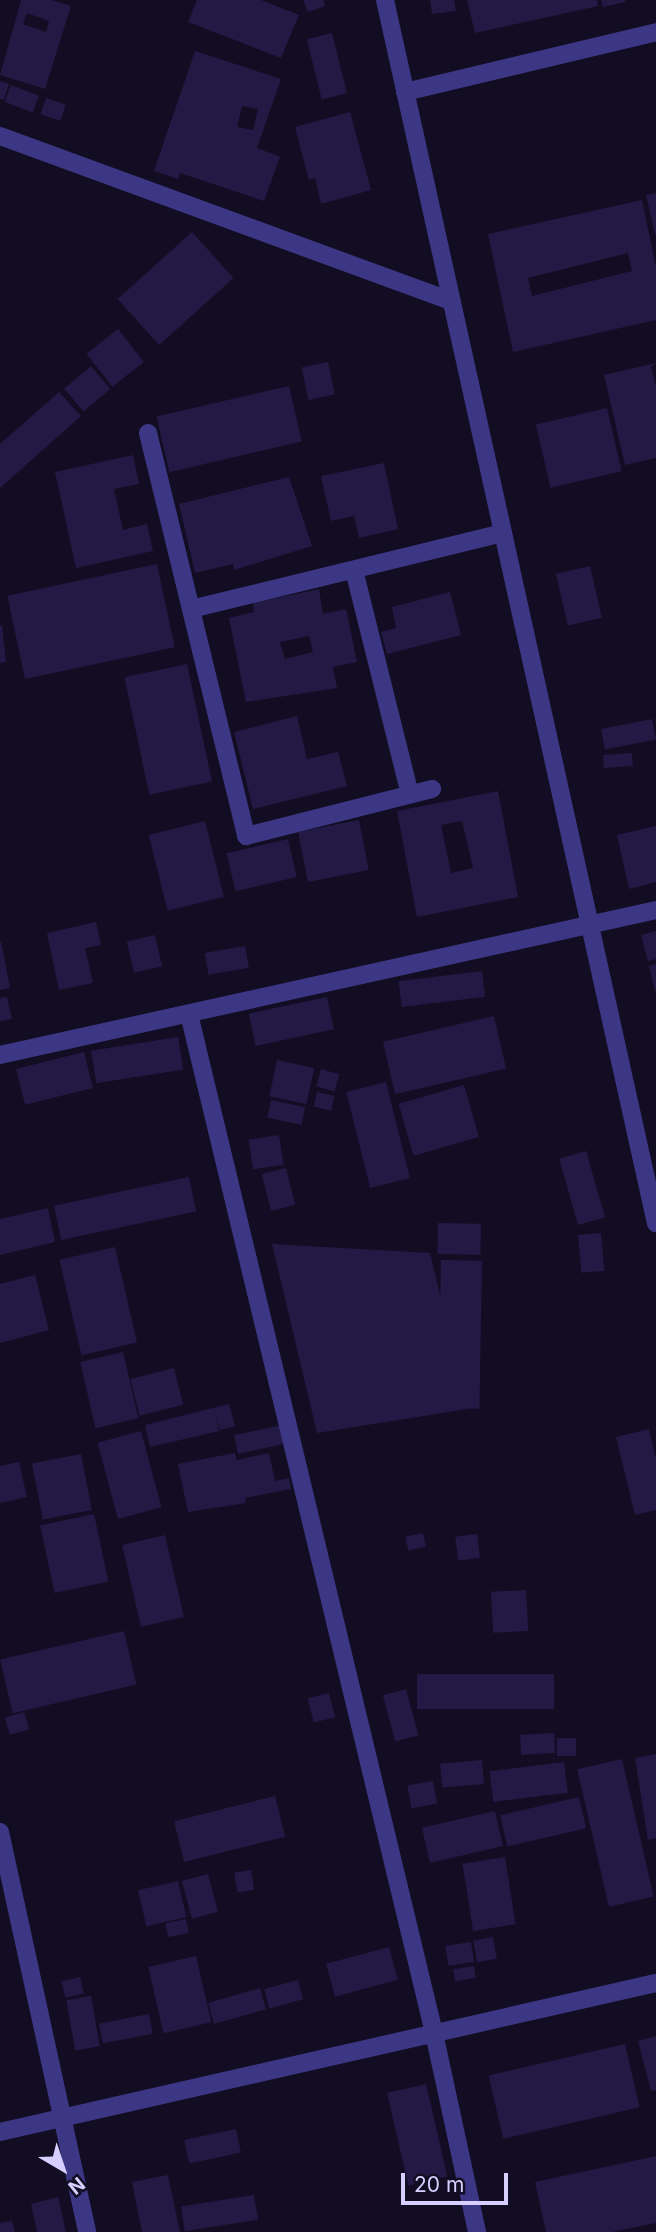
<!DOCTYPE html>
<html>
<head>
<meta charset="utf-8">
<style>
  body { margin:0 }
  #map { position:relative; width:656px; height:2232px; overflow:hidden; background:#120d23; font-family:Inter,sans-serif }
  div>[style] { position:absolute }
  .building>* { inset:0; background:#231945; transform-origin:0 0 }
  .minor>* { height:18px; margin:-9px; padding:0 9px; transform-origin:9px; border-radius:9px; background:#3c3784 }
  .tertiary>* { height:18px; margin:-9px; padding:0 9px; transform-origin:9px; border-radius:9px; background:#3c3784 }
  span { translate:-50% -50%; white-space:nowrap; text-align:center; line-height:1.15; -webkit-text-stroke:5px #120d23; paint-order:stroke }
  .north { position:absolute; left:28px; top:2134px; width:70px; height:70px; -webkit-text-stroke:5px #120d23; paint-order:stroke; rotate:141deg; font-size:19px; font-weight:700; line-height:28px; text-align:center; color:#d6cfff }
  .north::after { content:''; display:block; margin:auto; width:24px; height:32px; background:#d6cfff; clip-path:polygon(50% 0,100% 100%,50% 72%,0 100%) }
  .scale { position:absolute; left:401px; top:2173px; width:107px; height:32px; box-sizing:border-box; border:4px solid #d6cfff; border-top:0; padding-left:9px; font-size:21px; line-height:24px; white-space:nowrap; color:#d6cfff; -webkit-text-stroke:5px #120d23; paint-order:stroke }
</style>
</head>
<body>
<div id="map">
  <div class="building">
    <i style="clip-path:polygon(evenodd,21px 0,52px 0,71px 6px,45px 89px,0 75px,21px 0,27px 13px,49px 21px,46px 32px,23px 24px,27px 13px)"></i>
    <i style="clip-path:polygon(197px 0,261px 0,299px 15px,281px 58px,188px 22px)"></i>
    <i style="clip-path:polygon(303px 0,323px 0,325px 6px,308px 12px)"></i>
    <i style="clip-path:polygon(430px 0,454px 0,456px 11px,432px 14px)"></i>
    <i style="clip-path:polygon(467px 0,597px 0,598px 6px,475px 33px)"></i>
    <i style="clip-path:polygon(601px 0,625px 0,625px 2px,603px 7px)"></i>
    <i style="left:332px;top:33px;width:62px;height:26px;rotate:76deg"></i>
    <i style="clip-path:polygon(evenodd,195px 51px,281px 79px,257px 148px,280px 157px,264px 201px,180px 173px,178px 179px,154px 171px,195px 51px,242px 106px,258px 109px,253px 130px,237px 127px,242px 106px)"></i>
    <i style="clip-path:polygon(0 81px,9px 84px,4px 100px,0 99px)"></i>
    <i style="left:11px;top:85px;width:30px;height:18px;rotate:21deg"></i>
    <i style="left:46px;top:98px;width:21px;height:17px;rotate:19deg"></i>
    <i style="clip-path:polygon(350px 112px,371px 190px,321px 204px,315px 178px,309px 180px,295px 127px)"></i>
    <i style="clip-path:polygon(656px 193px,656px 234px,655px 234px,646px 195px)"></i>
    <i style="clip-path:polygon(evenodd,642px 200px,656px 267px,656px 320px,513px 352px,488px 234px,642px 200px,628px 253px,632px 271px,532px 296px,528px 278px,628px 253px)"></i>
    <i style="left:192px;top:232px;width:62px;height:100px;rotate:48deg"></i>
    <i style="left:118px;top:329px;width:42px;height:40px;rotate:52deg"></i>
    <i style="left:328px;top:362px;width:33px;height:27px;rotate:78deg"></i>
    <i style="clip-path:polygon(656px 363px,651px 367px,656px 386px,656px 458px,625px 465px,604px 375px)"></i>
    <i style="left:91px;top:366px;width:30px;height:35px;rotate:50deg"></i>
    <i style="left:289px;top:386px;width:57px;height:136px;rotate:77deg"></i>
    <i style="clip-path:polygon(59px 392px,81px 416px,0 488px,0 444px)"></i>
    <i style="left:607px;top:408px;width:65px;height:73px;rotate:77deg"></i>
    <i style="clip-path:polygon(133px 455px,139px 484px,114px 489px,123px 530px,147px 524px,153px 551px,76px 568px,55px 472px)"></i>
    <i style="clip-path:polygon(384px 463px,398px 529px,359px 538px,354px 516px,331px 521px,321px 476px)"></i>
    <i style="clip-path:polygon(289px 477px,312px 546px,234px 570px,233px 564px,195px 573px,179px 504px)"></i>
    <i style="left:157px;top:564px;width:85px;height:153px;rotate:78deg"></i>
    <i style="left:590px;top:566px;width:53px;height:35px;rotate:77deg"></i>
    <i style="clip-path:polygon(evenodd,319px 589px,323px 614px,346px 609px,357px 662px,333px 667px,337px 688px,246px 702px,229px 618px,254px 612px,253px 603px,319px 589px,309px 636px,313px 652px,285px 659px,280px 642px,309px 636px)"></i>
    <i style="clip-path:polygon(450px 592px,461px 635px,387px 654px,381px 632px,396px 628px,392px 607px)"></i>
    <i style="clip-path:polygon(2px 625px,6px 662px,0 663px,0 626px)"></i>
    <i style="left:187px;top:664px;width:120px;height:64px;rotate:78deg"></i>
    <i style="clip-path:polygon(297px 716px,307px 759px,338px 752px,347px 786px,253px 809px,234px 732px)"></i>
    <i style="left:652px;top:719px;width:21px;height:52px;rotate:79deg"></i>
    <i style="left:632px;top:753px;width:13px;height:29px;rotate:86deg"></i>
    <i style="clip-path:polygon(evenodd,498px 791px,518px 897px,417px 917px,397px 811px,498px 791px,462px 821px,473px 868px,451px 873px,441px 825px,462px 821px)"></i>
    <i style="left:359px;top:820px;width:51px;height:62px;rotate:79deg"></i>
    <i style="left:205px;top:821px;width:78px;height:58px;rotate:76deg"></i>
    <i style="clip-path:polygon(656px 826px,656px 882px,629px 889px,617px 835px)"></i>
    <i style="left:288px;top:839px;width:39px;height:63px;rotate:77deg"></i>
    <i style="clip-path:polygon(96px 922px,101px 945px,85px 948px,93px 983px,59px 990px,47px 933px)"></i>
    <i style="clip-path:polygon(656px 931px,656px 959px,648px 961px,641px 935px)"></i>
    <i style="left:155px;top:935px;width:32px;height:29px;rotate:77deg"></i>
    <i style="clip-path:polygon(1px 941px,10px 988px,0 990px,0 942px)"></i>
    <i style="left:245px;top:946px;width:22px;height:41px;rotate:80deg"></i>
    <i style="clip-path:polygon(656px 964px,656px 991px,655px 991px,649px 966px)"></i>
    <i style="left:482px;top:971px;width:26px;height:84px;rotate:83deg"></i>
    <i style="clip-path:polygon(7px 997px,12px 1019px,0 1021px,0 998px)"></i>
    <i style="left:327px;top:997px;width:33px;height:80px;rotate:78deg"></i>
    <i style="left:494px;top:1016px;width:54px;height:114px;rotate:77deg"></i>
    <i style="left:178px;top:1037px;width:33px;height:88px;rotate:81deg"></i>
    <i style="left:84px;top:1052px;width:37px;height:70px;rotate:76deg"></i>
    <i style="left:277px;top:1060px;width:38px;height:37px;rotate:12deg"></i>
    <i style="left:321px;top:1069px;width:19px;height:18px;rotate:16deg"></i>
    <i style="left:386px;top:1082px;width:99px;height:41px;rotate:76deg"></i>
    <i style="left:464px;top:1085px;width:54px;height:68px;rotate:74deg"></i>
    <i style="left:317px;top:1092px;width:18px;height:15px;rotate:13deg"></i>
    <i style="left:271px;top:1100px;width:35px;height:18px;rotate:12deg"></i>
    <i style="left:279px;top:1135px;width:30px;height:31px;rotate:81deg"></i>
    <i style="left:586px;top:1151px;width:69px;height:28px;rotate:74deg"></i>
    <i style="left:286px;top:1168px;width:38px;height:25px;rotate:76deg"></i>
    <i style="left:189px;top:1177px;width:35px;height:138px;rotate:78deg"></i>
    <i style="clip-path:polygon(48px 1208px,55px 1242px,0 1255px,0 1219px)"></i>
    <i style="left:438px;top:1223px;width:43px;height:31px;rotate:1deg"></i>
    <i style="left:601px;top:1233px;width:38px;height:23px;rotate:85deg"></i>
    <i style="clip-path:polygon(272px 1244px,430px 1253px,467px 1409px,317px 1433px)"></i>
    <i style="left:115px;top:1247px;width:98px;height:57px;rotate:77deg"></i>
    <i style="left:441px;top:1260px;width:41px;height:148px;rotate:1deg"></i>
    <i style="clip-path:polygon(35px 1275px,49px 1330px,0 1343px,0 1284px)"></i>
    <i style="left:123px;top:1352px;width:68px;height:44px;rotate:77deg"></i>
    <i style="left:174px;top:1368px;width:38px;height:45px;rotate:76deg"></i>
    <i style="clip-path:polygon(229px 1404px,235px 1426px,220px 1430px,215px 1412px,219px 1431px,150px 1447px,145px 1425px)"></i>
    <i style="left:282px;top:1425px;width:19px;height:49px;rotate:78deg"></i>
    <i style="clip-path:polygon(649px 1429px,656px 1459px,656px 1510px,635px 1515px,616px 1437px)"></i>
    <i style="left:141px;top:1431px;width:79px;height:45px;rotate:75deg"></i>
    <i style="clip-path:polygon(235px 1453px,237px 1460px,269px 1453px,275px 1481px,289px 1478px,291px 1489px,245px 1498px,246px 1503px,188px 1512px,178px 1464px)"></i>
    <i style="left:81px;top:1454px;width:57px;height:50px;rotate:79deg"></i>
    <i style="clip-path:polygon(19px 1462px,27px 1497px,0 1503px,0 1466px)"></i>
    <i style="left:94px;top:1514px;width:69px;height:55px;rotate:78deg"></i>
    <i style="left:423px;top:1533px;width:14px;height:18px;rotate:78deg"></i>
    <i style="left:477px;top:1534px;width:24px;height:22px;rotate:83deg"></i>
    <i style="left:165px;top:1535px;width:84px;height:44px;rotate:77deg"></i>
    <i style="left:526px;top:1590px;width:41px;height:35px;rotate:87deg"></i>
    <i style="left:124px;top:1631px;width:55px;height:127px;rotate:77deg"></i>
    <i style="left:417px;top:1674px;width:137px;height:35px"></i>
    <i style="left:406px;top:1689px;width:48px;height:24px;rotate:75deg"></i>
    <i style="left:329px;top:1693px;width:25px;height:22px;rotate:76deg"></i>
    <i style="left:24px;top:1712px;width:18px;height:20px;rotate:74deg"></i>
    <i style="left:554px;top:1733px;width:20px;height:34px;rotate:87deg"></i>
    <i style="left:557px;top:1738px;width:19px;height:18px"></i>
    <i style="clip-path:polygon(656px 1754px,656px 1838px,648px 1840px,635px 1758px)"></i>
    <i style="left:622px;top:1759px;width:141px;height:46px;rotate:77deg"></i>
    <i style="left:482px;top:1760px;width:24px;height:42px;rotate:85deg"></i>
    <i style="left:564px;top:1762px;width:31px;height:75px;rotate:83deg"></i>
    <i style="left:433px;top:1781px;width:23px;height:26px;rotate:80deg"></i>
    <i style="left:275px;top:1796px;width:42px;height:104px;rotate:76deg"></i>
    <i style="left:579px;top:1797px;width:32px;height:81px;rotate:77deg"></i>
    <i style="left:495px;top:1811px;width:36px;height:75px;rotate:77deg"></i>
    <i style="left:505px;top:1857px;width:68px;height:43px;rotate:81deg"></i>
    <i style="left:251px;top:1870px;width:20px;height:17px;rotate:81deg"></i>
    <i style="left:208px;top:1874px;width:39px;height:27px;rotate:75deg"></i>
    <i style="left:178px;top:1881px;width:37px;height:41px;rotate:77deg"></i>
    <i style="left:186px;top:1919px;width:14px;height:21px;rotate:78deg"></i>
    <i style="left:493px;top:1937px;width:22px;height:20px;rotate:80deg"></i>
    <i style="left:471px;top:1942px;width:20px;height:26px;rotate:81deg"></i>
    <i style="left:389px;top:1947px;width:34px;height:65px;rotate:75deg"></i>
    <i style="left:196px;top:1956px;width:68px;height:49px;rotate:77deg"></i>
    <i style="left:474px;top:1966px;width:12px;height:21px;rotate:81deg"></i>
    <i style="left:80px;top:1977px;width:17px;height:19px;rotate:77deg"></i>
    <i style="left:298px;top:1980px;width:20px;height:35px;rotate:75deg"></i>
    <i style="left:260px;top:1988px;width:22px;height:54px;rotate:74deg"></i>
    <i style="left:91px;top:1996px;width:51px;height:25px;rotate:80deg"></i>
    <i style="left:149px;top:2014px;width:20px;height:51px;rotate:79deg"></i>
    <i style="clip-path:polygon(656px 2036px,656px 2090px,651px 2091px,638px 2041px)"></i>
    <i style="left:625px;top:2044px;width:65px;height:140px;rotate:77deg"></i>
    <i style="left:426px;top:2084px;width:95px;height:40px;rotate:77deg"></i>
    <i style="left:236px;top:2129px;width:24px;height:53px;rotate:78deg"></i>
    <i style="clip-path:polygon(656px 2156px,656px 2223px,612px 2232px,546px 2232px,535px 2182px)"></i>
    <i style="clip-path:polygon(168px 2175px,180px 2232px,142px 2232px,132px 2182px)"></i>
    <i style="left:254px;top:2195px;width:25px;height:74px;rotate:81deg"></i>
    <i style="clip-path:polygon(58px 2197px,66px 2232px,37px 2232px,31px 2204px)"></i>
    <i style="clip-path:polygon(12px 2221px,15px 2232px,0 2232px,0 2223px)"></i>
  </div>
  <div class="minor">
    <i style="left:405px;top:92px;width:258px;rotate:-13.4deg"></i>
    <i style="left:0;top:136px;width:481px;rotate:20.1deg"></i>
    <i style="left:148px;top:433px;width:415px;rotate:76.3deg"></i>
    <i style="left:246px;top:836px;width:192px;rotate:-14.2deg"></i>
    <i style="left:354px;top:570px;width:231px;rotate:76deg"></i>
    <i style="left:191px;top:609px;width:321px;rotate:-13.7deg"></i>
    <i style="left:189px;top:1014px;width:1048px;rotate:76.48deg"></i>
    <i style="left:434px;top:2033px;width:204px;rotate:77.8deg"></i>
    <i style="left:0;top:1055px;width:672px;rotate:-12.46deg"></i>
    <i style="left:0;top:1832px;width:409px;rotate:77.7deg"></i>
    <i style="left:0;top:2132px;width:673px;rotate:-12.8deg"></i>
  </div>
  <div class="tertiary">
    <i style="left:385px;top:0;width:1253px;rotate:77.51deg"></i>
  </div>
  <div class="north">N</div>
  <div class="scale">20 m</div>
</div>
</body>
</html>
